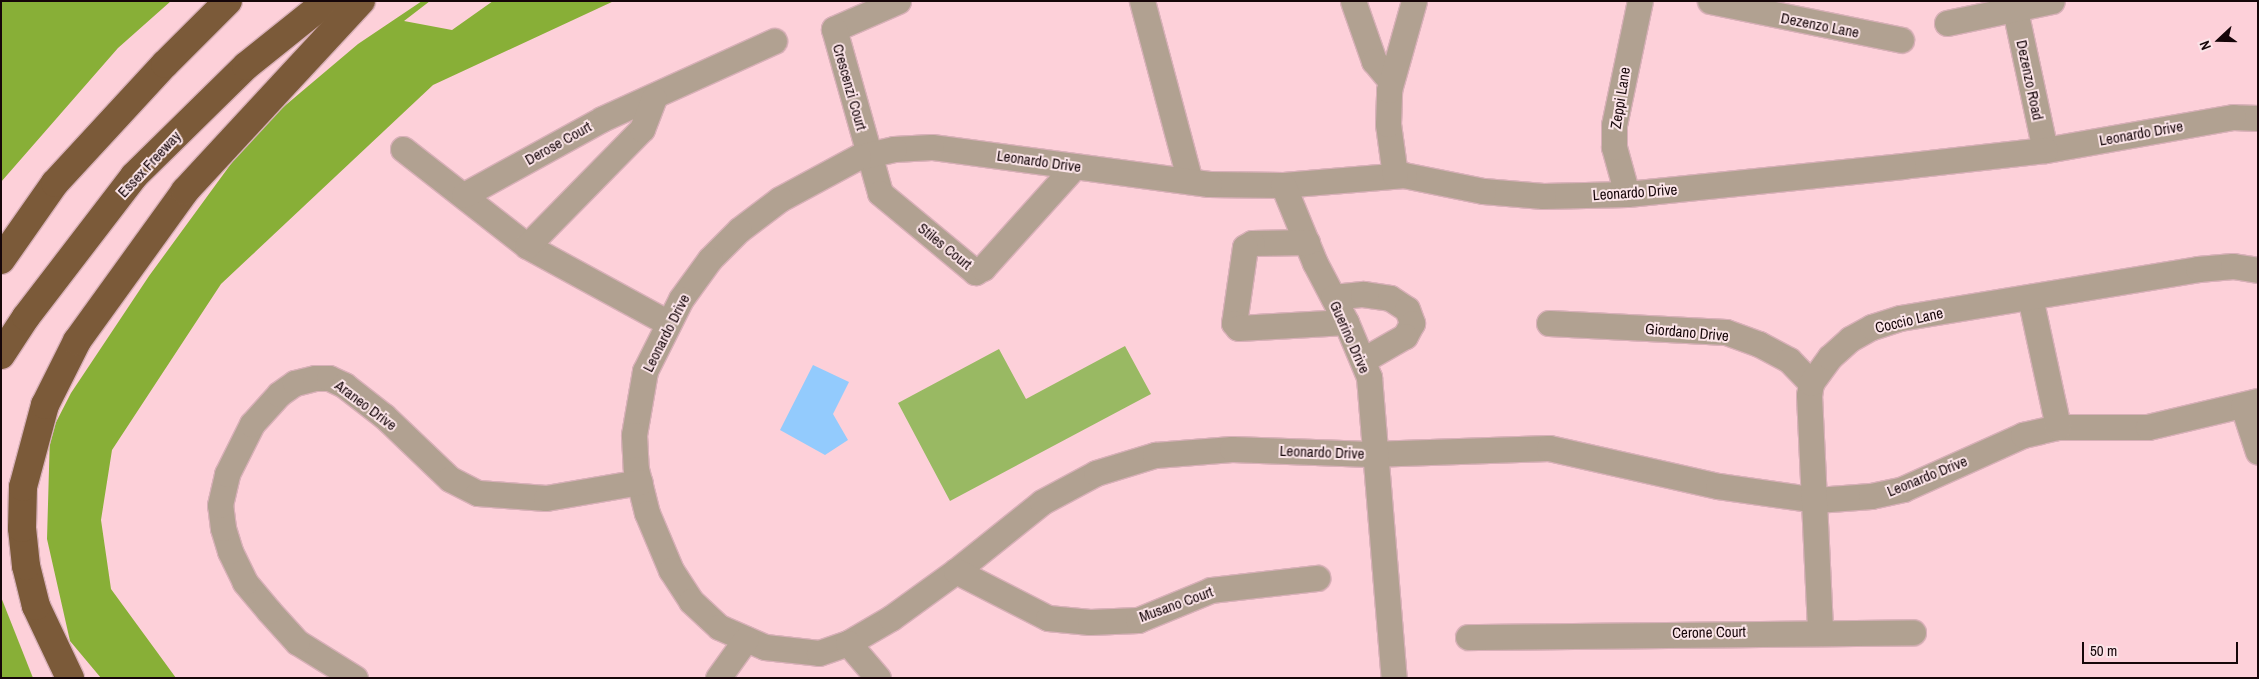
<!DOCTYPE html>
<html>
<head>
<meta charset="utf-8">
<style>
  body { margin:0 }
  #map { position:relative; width:2259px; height:679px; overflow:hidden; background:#fdd0d9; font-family:"Archivo Narrow",sans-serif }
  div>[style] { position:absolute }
  .green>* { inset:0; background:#99b963 }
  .forest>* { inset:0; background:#88af37 }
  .water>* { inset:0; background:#93cbfd }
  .roads { filter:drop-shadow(1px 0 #d8b0b8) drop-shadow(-1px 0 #d8b0b8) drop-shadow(0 1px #d8b0b8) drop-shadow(0 -1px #d8b0b8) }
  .street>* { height:25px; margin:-12.5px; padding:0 12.5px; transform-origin:12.5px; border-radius:12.5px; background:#b1a191 }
  .highway>* { height:28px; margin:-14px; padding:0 14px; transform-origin:14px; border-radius:14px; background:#7b5a39 }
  span { translate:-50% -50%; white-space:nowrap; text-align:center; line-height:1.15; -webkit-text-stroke:4px #fbe4e8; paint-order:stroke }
  .street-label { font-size:15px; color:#160609 }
  .frame { position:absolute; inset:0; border:2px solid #160609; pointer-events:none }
  .north { position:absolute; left:2194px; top:15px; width:50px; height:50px; -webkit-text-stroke:4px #fbe4e8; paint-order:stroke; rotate:249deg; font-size:14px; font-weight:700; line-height:20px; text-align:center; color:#160609 }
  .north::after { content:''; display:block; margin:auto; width:18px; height:22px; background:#160609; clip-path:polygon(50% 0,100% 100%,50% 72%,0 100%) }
  .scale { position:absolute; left:2082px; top:642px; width:156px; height:22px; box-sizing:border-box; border:2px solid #160609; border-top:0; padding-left:6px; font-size:15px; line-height:18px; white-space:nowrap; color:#160609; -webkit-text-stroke:4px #fbe4e8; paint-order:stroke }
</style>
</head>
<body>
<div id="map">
  <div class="green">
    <i style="clip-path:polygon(1125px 346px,1151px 394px,950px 501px,898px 403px,999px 349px,1026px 399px)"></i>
  </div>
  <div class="forest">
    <i style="clip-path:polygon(1px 1px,171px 1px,118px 48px,1px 182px)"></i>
    <i style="clip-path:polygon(422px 1px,430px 1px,404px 21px,452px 30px,493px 1px,614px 1px,433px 85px,221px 284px,112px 450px,101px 520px,111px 589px,176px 678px,101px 678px,70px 641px,47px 539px,50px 434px,71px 393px,149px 276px,255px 131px,358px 44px)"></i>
    <i style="clip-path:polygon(1px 597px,33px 678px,1px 678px)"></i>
  </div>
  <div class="water">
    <i style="clip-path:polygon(813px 365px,849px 382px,833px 414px,848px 440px,825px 455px,780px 430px)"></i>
  </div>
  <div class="roads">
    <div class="street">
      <i style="left:898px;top:1px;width:70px;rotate:156.4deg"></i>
      <i style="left:834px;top:29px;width:170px;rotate:74.3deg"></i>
      <i style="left:880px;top:193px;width:124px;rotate:39.7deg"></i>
      <i style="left:975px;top:272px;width:9px;rotate:-27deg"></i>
      <i style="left:983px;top:268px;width:137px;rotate:-48deg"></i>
      <i style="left:1142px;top:1px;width:186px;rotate:75.1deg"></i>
      <i style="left:1353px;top:1px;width:64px;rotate:70.7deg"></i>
      <i style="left:1374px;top:61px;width:26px;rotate:50deg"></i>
      <i style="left:1710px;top:1px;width:195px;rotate:11.5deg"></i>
      <i style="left:2015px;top:10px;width:143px;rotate:77.9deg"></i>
      <i style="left:1947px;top:23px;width:107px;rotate:-11.8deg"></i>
      <i style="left:2258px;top:118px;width:25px;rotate:-178deg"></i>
      <i style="left:2233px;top:117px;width:191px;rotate:170deg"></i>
      <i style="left:2045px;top:150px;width:143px;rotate:173.6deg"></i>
      <i style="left:1903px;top:166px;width:277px;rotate:174.2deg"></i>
      <i style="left:1627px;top:194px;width:84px;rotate:178.6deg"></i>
      <i style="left:1543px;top:196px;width:60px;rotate:-175.2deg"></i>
      <i style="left:1483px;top:191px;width:81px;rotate:-168.6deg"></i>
      <i style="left:1404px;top:175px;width:121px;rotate:175.3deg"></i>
      <i style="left:1283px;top:185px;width:74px;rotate:-179.2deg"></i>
      <i style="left:1209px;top:184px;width:280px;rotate:-172.4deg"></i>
      <i style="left:931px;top:147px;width:37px;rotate:177deg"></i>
      <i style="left:894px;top:149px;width:37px;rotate:167deg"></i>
      <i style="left:858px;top:157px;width:89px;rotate:151.7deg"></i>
      <i style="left:780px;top:199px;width:51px;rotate:142.9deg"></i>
      <i style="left:739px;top:230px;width:41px;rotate:135deg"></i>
      <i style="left:710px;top:259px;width:49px;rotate:125.9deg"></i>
      <i style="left:681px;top:299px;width:80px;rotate:116.6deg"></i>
      <i style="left:645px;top:371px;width:65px;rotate:99.8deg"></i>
      <i style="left:634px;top:435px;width:34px;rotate:87deg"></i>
      <i style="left:636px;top:469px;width:45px;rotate:76deg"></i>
      <i style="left:647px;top:513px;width:62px;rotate:67.2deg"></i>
      <i style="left:671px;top:570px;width:37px;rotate:57deg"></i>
      <i style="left:691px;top:601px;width:38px;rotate:43deg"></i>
      <i style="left:719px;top:627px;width:50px;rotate:23.5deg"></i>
      <i style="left:765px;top:647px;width:54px;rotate:6.3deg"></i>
      <i style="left:819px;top:653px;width:31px;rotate:-19deg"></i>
      <i style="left:848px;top:643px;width:50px;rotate:-30.2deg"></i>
      <i style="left:891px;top:618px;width:80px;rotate:-35.9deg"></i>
      <i style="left:956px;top:571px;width:110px;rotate:-38.7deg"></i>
      <i style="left:1042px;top:502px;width:61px;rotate:-28.2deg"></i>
      <i style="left:1096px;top:473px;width:62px;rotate:-17deg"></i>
      <i style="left:1155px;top:455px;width:77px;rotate:-4.5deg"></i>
      <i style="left:1232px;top:449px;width:138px;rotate:2.1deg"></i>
      <i style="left:1370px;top:454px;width:179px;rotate:-1.9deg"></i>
      <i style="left:1549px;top:448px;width:173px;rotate:12.7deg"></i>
      <i style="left:1718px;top:486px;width:99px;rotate:8.1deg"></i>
      <i style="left:1816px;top:500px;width:55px;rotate:-4.2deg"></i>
      <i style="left:1871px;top:496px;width:33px;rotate:-12deg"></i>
      <i style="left:1903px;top:489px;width:132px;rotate:-24.2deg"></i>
      <i style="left:2023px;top:435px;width:36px;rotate:-13deg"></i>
      <i style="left:2058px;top:427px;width:90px"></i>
      <i style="left:2148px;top:427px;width:113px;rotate:-13.3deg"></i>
      <i style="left:403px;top:149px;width:157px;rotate:38deg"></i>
      <i style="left:527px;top:246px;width:161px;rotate:28.6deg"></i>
      <i style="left:1395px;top:175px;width:51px;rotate:-97.8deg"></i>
      <i style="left:1388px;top:124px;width:34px;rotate:-88deg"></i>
      <i style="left:1389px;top:90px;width:92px;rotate:-74.3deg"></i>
      <i style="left:1283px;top:185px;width:84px;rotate:67.7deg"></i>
      <i style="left:1315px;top:263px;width:67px;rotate:62.3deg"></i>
      <i style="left:1346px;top:322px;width:60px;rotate:67.3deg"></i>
      <i style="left:1369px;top:377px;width:302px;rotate:85.3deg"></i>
      <i style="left:1627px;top:194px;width:49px;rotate:-105.5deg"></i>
      <i style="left:1614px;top:147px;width:22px;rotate:-90deg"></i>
      <i style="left:1614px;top:125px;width:127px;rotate:-78.2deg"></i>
      <i style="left:464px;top:195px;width:158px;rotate:-28.8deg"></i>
      <i style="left:602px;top:119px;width:189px;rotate:-24.4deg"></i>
      <i style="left:1307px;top:242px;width:55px;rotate:179deg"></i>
      <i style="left:1252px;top:243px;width:8px;rotate:150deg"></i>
      <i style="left:1245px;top:247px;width:77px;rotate:98.2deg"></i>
      <i style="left:1234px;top:323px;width:6px;rotate:51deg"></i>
      <i style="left:1238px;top:328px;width:108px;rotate:-3.2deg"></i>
      <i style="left:527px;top:246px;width:164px;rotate:-45.5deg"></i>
      <i style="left:642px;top:129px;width:33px;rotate:-69deg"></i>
      <i style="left:1333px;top:297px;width:30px;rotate:-6deg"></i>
      <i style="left:1363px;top:294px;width:27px;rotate:8deg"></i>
      <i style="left:1390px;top:298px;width:20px;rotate:33deg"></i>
      <i style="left:1407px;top:309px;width:15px;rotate:70deg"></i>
      <i style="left:1412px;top:323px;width:15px;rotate:118deg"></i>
      <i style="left:1405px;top:336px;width:48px;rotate:150.3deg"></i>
      <i style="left:2030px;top:297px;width:133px;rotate:77.8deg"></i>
      <i style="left:1549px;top:323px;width:177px;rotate:2.9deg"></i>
      <i style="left:1726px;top:332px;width:35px;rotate:20deg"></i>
      <i style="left:1759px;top:344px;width:34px;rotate:28deg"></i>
      <i style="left:1789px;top:360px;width:32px;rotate:46deg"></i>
      <i style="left:1811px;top:383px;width:12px;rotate:99deg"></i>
      <i style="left:1809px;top:395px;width:236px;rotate:87.3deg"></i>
      <i style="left:1811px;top:383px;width:32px;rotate:-54deg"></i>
      <i style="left:1830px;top:357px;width:27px;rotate:-42deg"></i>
      <i style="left:1850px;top:339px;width:25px;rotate:-29deg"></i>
      <i style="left:1872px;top:327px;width:29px;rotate:-18deg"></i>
      <i style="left:1900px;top:318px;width:302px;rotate:-9.3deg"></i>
      <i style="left:2198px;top:269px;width:35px;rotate:-5deg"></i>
      <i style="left:2233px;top:266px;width:25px;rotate:9deg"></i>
      <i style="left:2243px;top:406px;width:48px;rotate:71.9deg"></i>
      <i style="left:956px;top:571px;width:103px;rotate:27.1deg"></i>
      <i style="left:1048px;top:618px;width:42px;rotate:5.4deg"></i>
      <i style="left:1090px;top:622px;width:48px;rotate:-2.4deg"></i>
      <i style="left:1138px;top:620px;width:79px;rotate:-22.3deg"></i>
      <i style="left:1211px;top:590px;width:107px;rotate:-6.5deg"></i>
      <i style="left:1468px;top:637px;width:445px;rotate:-0.6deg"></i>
      <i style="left:848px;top:643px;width:46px;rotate:49.4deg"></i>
      <i style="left:355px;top:678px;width:68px;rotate:-148.2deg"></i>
      <i style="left:297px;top:642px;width:42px;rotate:-132.1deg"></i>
      <i style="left:269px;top:611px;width:38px;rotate:-130deg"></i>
      <i style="left:245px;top:582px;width:34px;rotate:-116deg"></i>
      <i style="left:230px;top:551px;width:24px;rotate:-107deg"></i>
      <i style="left:223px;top:528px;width:23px;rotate:-97deg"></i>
      <i style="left:220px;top:505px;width:32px;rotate:-77deg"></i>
      <i style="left:227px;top:474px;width:56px;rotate:-63.4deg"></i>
      <i style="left:252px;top:424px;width:40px;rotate:-48deg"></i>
      <i style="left:279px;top:394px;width:19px;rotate:-35deg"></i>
      <i style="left:295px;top:383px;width:21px;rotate:-14deg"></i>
      <i style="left:315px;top:378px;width:14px"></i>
      <i style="left:329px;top:378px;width:17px;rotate:25deg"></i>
      <i style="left:344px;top:385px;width:51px;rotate:37.8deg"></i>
      <i style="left:384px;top:416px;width:91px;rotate:43.7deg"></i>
      <i style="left:450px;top:479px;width:31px;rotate:27deg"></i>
      <i style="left:478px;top:493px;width:68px;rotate:4.2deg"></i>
      <i style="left:546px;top:498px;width:95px;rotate:-9.7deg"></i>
      <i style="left:718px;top:678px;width:48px;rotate:-54.3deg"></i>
    </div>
    <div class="highway">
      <i style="left:1px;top:260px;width:94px;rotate:-55deg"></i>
      <i style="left:55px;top:183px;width:162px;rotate:-47.3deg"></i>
      <i style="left:165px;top:64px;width:89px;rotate:-45deg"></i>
      <i style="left:1px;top:355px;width:45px;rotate:-56.7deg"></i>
      <i style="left:26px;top:317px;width:178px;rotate:-52.5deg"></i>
      <i style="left:134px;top:176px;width:157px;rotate:-44.5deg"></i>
      <i style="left:246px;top:66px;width:104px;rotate:-38.7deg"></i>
      <i style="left:70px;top:678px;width:80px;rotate:-115.3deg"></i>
      <i style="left:36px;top:606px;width:41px;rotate:-104deg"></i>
      <i style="left:26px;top:566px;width:38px;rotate:-96deg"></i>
      <i style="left:22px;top:528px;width:41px;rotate:-88.6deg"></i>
      <i style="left:23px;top:487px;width:85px;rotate:-75deg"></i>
      <i style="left:45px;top:405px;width:72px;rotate:-63.4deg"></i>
      <i style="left:77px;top:341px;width:185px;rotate:-54.2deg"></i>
      <i style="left:185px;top:191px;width:259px;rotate:-47.2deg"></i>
    </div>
  </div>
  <div class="street-label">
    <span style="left:1820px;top:25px;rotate:11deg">Dezenzo Lane</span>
    <span style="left:2030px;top:80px;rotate:78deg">Dezenzo Road</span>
    <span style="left:850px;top:87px;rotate:74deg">Crescenzi Court</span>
    <span style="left:1620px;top:98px;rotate:-81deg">Zeppi Lane</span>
    <span style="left:2141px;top:133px;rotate:-10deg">Leonardo Drive</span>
    <span style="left:558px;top:143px;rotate:-29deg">Derose Court</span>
    <span style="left:1039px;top:161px;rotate:8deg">Leonardo Drive</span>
    <span style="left:149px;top:164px;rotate:-47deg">Essex Freeway</span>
    <span style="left:1635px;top:192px;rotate:-4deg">Leonardo Drive</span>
    <span style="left:945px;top:246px;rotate:39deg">Stiles Court</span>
    <span style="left:1909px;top:320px;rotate:-13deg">Coccio Lane</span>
    <span style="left:1687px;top:332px;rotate:5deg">Giordano Drive</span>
    <span style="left:666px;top:333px;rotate:-63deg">Leonardo Drive</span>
    <span style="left:1350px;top:337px;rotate:66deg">Guerino Drive</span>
    <span style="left:366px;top:405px;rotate:37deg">Araneo Drive</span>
    <span style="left:1322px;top:452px;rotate:2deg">Leonardo Drive</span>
    <span style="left:1927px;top:476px;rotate:-22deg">Leonardo Drive</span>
    <span style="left:1176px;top:604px;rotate:-20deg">Musano Court</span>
    <span style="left:1709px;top:632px;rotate:-1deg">Cerone Court</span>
  </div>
  <div class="frame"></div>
  <div class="north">N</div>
  <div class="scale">50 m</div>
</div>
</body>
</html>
